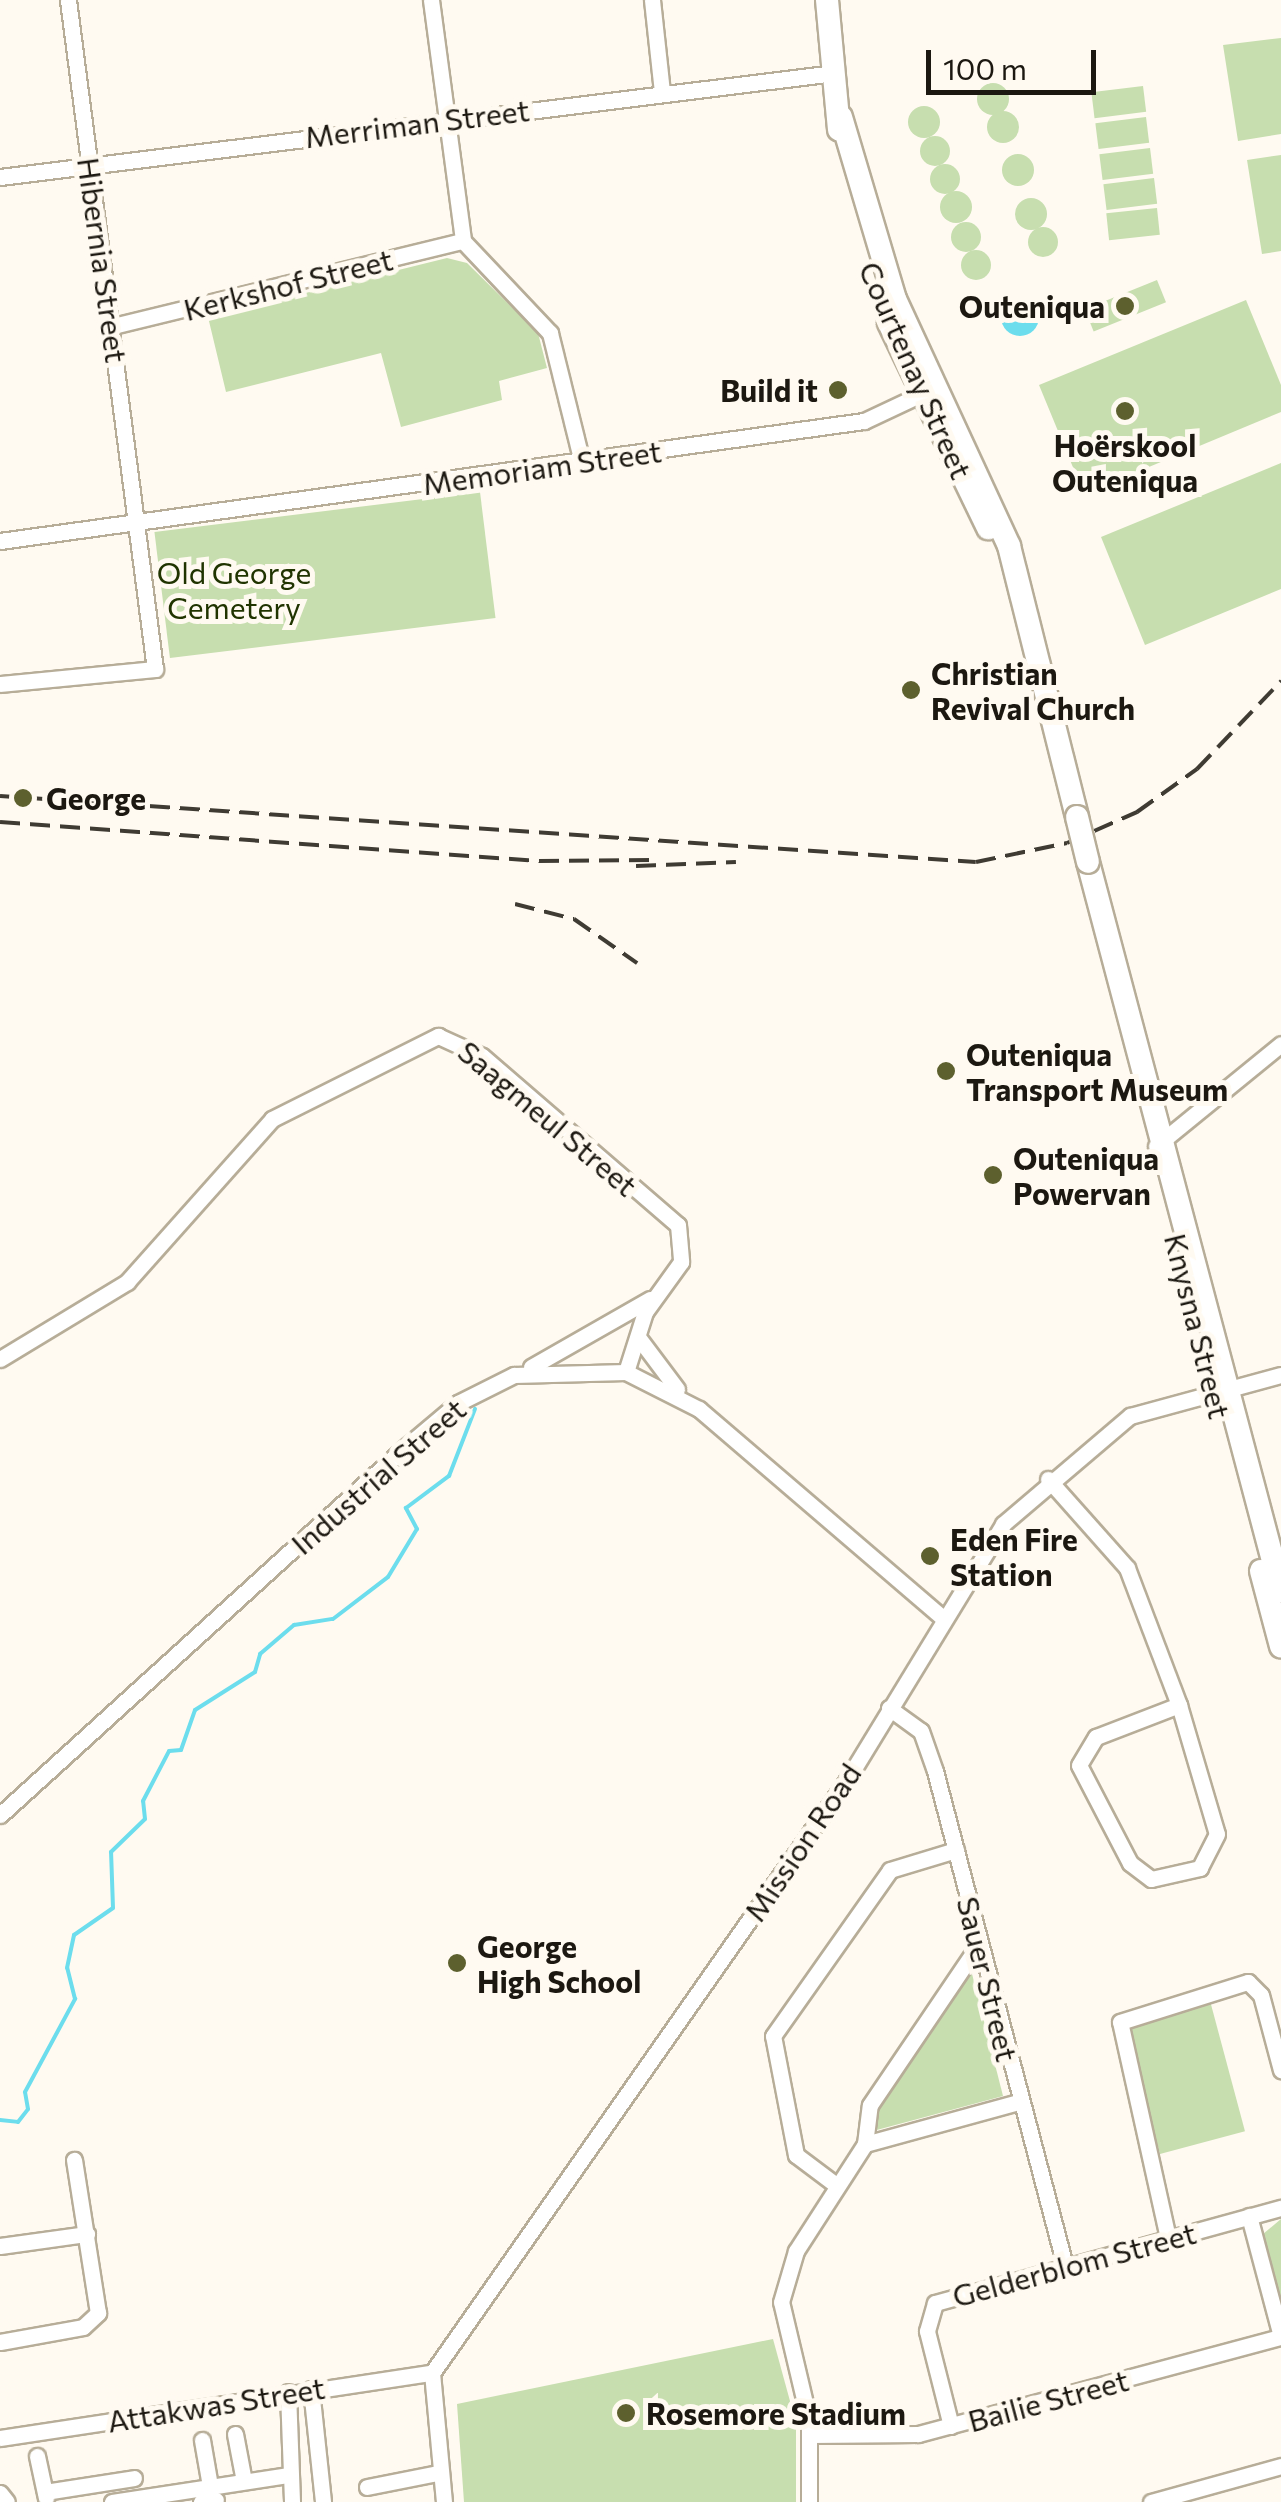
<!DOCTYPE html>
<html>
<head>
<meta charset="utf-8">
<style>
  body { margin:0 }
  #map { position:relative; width:1281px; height:2502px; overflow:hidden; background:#fffaf1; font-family:Commissioner,sans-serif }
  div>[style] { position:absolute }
  .green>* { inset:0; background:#c7deaf; transform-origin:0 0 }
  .round { border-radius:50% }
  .water>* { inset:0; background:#6cdded }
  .stream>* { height:4px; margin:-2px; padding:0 2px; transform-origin:2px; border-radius:2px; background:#6cdded }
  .roads { filter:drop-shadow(2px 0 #b7ad98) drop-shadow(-2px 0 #b7ad98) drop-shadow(0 2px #b7ad98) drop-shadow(0 -2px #b7ad98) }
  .minor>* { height:15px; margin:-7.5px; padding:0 7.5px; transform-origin:7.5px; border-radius:7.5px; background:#fff }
  .highway>* { height:22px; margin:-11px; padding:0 11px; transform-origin:11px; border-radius:11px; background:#fff }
  .rail>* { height:4px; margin-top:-2px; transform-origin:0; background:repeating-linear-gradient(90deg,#3f3b33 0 20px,transparent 0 30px) }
  .bridges { filter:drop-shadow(2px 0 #b7ad98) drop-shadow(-2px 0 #b7ad98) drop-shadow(0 2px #b7ad98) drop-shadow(0 -2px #b7ad98) }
  .highway-bridge>* { height:22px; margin:-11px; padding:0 11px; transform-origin:11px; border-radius:11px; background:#fff }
  .dots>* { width:28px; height:28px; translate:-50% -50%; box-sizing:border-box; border:5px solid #fffaf1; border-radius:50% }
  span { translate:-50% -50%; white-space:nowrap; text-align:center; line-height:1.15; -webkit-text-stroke:10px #fffaf1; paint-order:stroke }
  .street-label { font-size:30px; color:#1c1811 }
  .poi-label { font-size:30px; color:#1c1811; font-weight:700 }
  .right { translate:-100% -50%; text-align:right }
  .left { translate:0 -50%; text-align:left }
  .park-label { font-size:30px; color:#203400 }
  .scale { position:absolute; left:926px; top:50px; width:170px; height:45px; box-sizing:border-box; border:5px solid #1c1811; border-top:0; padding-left:12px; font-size:30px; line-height:35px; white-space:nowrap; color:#1c1811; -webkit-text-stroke:8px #fffaf1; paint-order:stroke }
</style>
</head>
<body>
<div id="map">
  <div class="green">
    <i style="clip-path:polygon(1281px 38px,1281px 134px,1238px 141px,1223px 45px)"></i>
    <i class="round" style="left:977px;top:83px;width:32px;height:32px"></i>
    <i style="left:1143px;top:86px;width:26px;height:52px;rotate:83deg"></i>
    <i class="round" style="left:908px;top:106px;width:32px;height:32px"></i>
    <i class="round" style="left:987px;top:111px;width:32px;height:32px"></i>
    <i style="left:1146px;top:117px;width:26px;height:51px;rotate:83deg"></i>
    <i class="round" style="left:920px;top:136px;width:30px;height:30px"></i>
    <i style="left:1150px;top:148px;width:26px;height:51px;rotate:83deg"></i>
    <i class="round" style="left:1002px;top:154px;width:32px;height:32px"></i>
    <i style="clip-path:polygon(1281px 155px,1281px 251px,1262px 254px,1247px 160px)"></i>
    <i class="round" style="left:930px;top:164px;width:30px;height:30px"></i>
    <i style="left:1154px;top:178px;width:26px;height:51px;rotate:83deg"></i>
    <i class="round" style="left:940px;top:191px;width:32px;height:32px"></i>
    <i class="round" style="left:1015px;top:198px;width:32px;height:32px"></i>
    <i style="left:1157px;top:208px;width:27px;height:51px;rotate:84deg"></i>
    <i class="round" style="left:951px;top:222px;width:30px;height:30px"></i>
    <i class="round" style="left:1028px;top:227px;width:30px;height:30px"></i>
    <i class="round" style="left:961px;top:250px;width:30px;height:30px"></i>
    <i style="clip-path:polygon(447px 258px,467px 263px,538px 333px,547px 368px,499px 381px,502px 400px,401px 427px,381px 353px,226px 392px,208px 317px)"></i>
    <i style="left:1157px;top:280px;width:24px;height:78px;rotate:68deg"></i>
    <i style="clip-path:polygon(1246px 300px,1281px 385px,1281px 412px,1084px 494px,1039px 385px)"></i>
    <i style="clip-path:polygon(1281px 463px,1281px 589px,1145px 645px,1101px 537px)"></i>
    <i style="left:480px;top:492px;width:127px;height:328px;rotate:83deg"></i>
    <i style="clip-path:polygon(970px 1966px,1003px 2096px,873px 2131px,875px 2108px)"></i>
    <i style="left:1209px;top:1997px;width:139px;height:88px;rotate:75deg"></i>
    <i style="clip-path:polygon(1281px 2219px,1281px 2312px,1263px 2234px)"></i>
    <i style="clip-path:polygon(773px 2339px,796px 2423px,796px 2502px,464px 2502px,457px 2404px)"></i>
  </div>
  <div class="water">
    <i class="round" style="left:1001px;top:298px;width:38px;height:38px"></i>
  </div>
  <div class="stream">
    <i style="left:0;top:2120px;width:18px;rotate:6deg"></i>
    <i style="left:18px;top:2122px;width:16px;rotate:-52deg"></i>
    <i style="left:28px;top:2109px;width:17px;rotate:-100deg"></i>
    <i style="left:25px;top:2092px;width:106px;rotate:-61.7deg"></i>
    <i style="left:75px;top:1999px;width:32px;rotate:-104deg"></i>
    <i style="left:67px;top:1968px;width:34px;rotate:-78deg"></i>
    <i style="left:74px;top:1935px;width:47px;rotate:-34.7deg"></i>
    <i style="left:113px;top:1908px;width:56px;rotate:-92deg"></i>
    <i style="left:111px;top:1852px;width:47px;rotate:-44.1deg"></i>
    <i style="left:145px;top:1819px;width:18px;rotate:-96deg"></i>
    <i style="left:143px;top:1801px;width:56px;rotate:-62.5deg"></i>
    <i style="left:169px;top:1751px;width:12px;rotate:-5deg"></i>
    <i style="left:181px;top:1750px;width:42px;rotate:-70.7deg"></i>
    <i style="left:195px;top:1710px;width:71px;rotate:-32.3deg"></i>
    <i style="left:255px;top:1672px;width:19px;rotate:-74deg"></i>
    <i style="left:260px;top:1654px;width:45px;rotate:-40.5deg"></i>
    <i style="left:294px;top:1625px;width:39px;rotate:-9deg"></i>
    <i style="left:333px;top:1619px;width:69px;rotate:-37.4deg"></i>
    <i style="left:388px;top:1577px;width:56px;rotate:-58.9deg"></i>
    <i style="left:417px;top:1529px;width:24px;rotate:-118deg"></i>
    <i style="left:406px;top:1508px;width:54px;rotate:-36.7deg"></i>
    <i style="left:449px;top:1476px;width:72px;rotate:-68.8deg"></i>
  </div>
  <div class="roads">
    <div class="minor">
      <i style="left:431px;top:0;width:243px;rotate:82.4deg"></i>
      <i style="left:463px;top:241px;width:127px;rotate:46.6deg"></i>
      <i style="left:550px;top:333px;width:133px;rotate:76.1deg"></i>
      <i style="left:652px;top:0;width:93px;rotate:83.8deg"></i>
      <i style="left:0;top:177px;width:840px;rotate:-7.11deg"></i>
      <i style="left:113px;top:326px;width:360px;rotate:-13.7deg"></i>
      <i style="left:0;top:541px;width:872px;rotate:-7.91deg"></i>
      <i style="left:864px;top:421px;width:73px;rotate:-25.2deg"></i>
      <i style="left:0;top:684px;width:156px;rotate:-5.5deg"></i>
      <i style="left:155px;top:669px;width:675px;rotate:-97.41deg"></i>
      <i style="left:1156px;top:1146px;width:161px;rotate:-39.2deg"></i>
      <i style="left:638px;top:1337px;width:65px;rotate:53.1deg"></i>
      <i style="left:0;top:1359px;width:149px;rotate:-31.2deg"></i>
      <i style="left:127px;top:1282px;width:218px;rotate:-48.3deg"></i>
      <i style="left:272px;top:1119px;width:186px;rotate:-26.6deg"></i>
      <i style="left:438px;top:1036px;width:48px;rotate:24.4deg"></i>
      <i style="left:482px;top:1056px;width:259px;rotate:40.8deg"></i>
      <i style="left:678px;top:1225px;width:37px;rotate:85deg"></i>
      <i style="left:681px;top:1262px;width:62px;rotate:125.8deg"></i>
      <i style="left:645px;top:1312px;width:63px;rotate:107.6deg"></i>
      <i style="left:531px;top:1367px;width:137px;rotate:-29.7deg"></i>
      <i style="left:1048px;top:1479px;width:119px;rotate:48.4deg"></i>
      <i style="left:1127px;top:1568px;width:147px;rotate:69.2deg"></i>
      <i style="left:1179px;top:1705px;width:134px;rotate:73.6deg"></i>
      <i style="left:1217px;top:1834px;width:38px;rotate:117deg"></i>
      <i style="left:1200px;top:1868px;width:50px;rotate:167.3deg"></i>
      <i style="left:1151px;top:1879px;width:26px;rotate:-143deg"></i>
      <i style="left:1130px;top:1863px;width:110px;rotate:-117.5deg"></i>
      <i style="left:1079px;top:1765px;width:33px;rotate:-59deg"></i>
      <i style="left:1096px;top:1737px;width:89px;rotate:-21.1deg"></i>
      <i style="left:889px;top:1708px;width:39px;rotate:36deg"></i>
      <i style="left:921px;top:1731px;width:42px;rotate:70.7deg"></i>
      <i style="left:935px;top:1771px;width:512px;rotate:75.28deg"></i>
      <i style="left:0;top:1815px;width:543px;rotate:-42.24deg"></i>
      <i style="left:402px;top:1450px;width:73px;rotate:-40deg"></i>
      <i style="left:458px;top:1403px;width:63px;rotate:-26.6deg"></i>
      <i style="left:514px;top:1375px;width:112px;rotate:-1.5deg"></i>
      <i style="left:626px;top:1372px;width:82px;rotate:26.9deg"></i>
      <i style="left:699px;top:1409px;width:321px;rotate:40.6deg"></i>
      <i style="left:865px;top:2144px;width:39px;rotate:-83deg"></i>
      <i style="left:870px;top:2105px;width:194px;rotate:-55.9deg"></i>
      <i style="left:836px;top:2185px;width:50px;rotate:-143.1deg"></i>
      <i style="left:796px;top:2155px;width:121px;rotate:-100.9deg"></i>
      <i style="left:773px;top:2036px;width:203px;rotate:-54.8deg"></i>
      <i style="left:890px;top:1870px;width:69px;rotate:-16.9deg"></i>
      <i style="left:1249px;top:2216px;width:124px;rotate:75.1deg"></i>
      <i style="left:1168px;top:2238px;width:221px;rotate:-102.5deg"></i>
      <i style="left:1120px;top:2022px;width:134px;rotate:-17.4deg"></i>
      <i style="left:1248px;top:1982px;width:18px;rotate:45deg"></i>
      <i style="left:1261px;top:1995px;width:78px;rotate:75.1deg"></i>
      <i style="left:0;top:2246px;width:88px;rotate:-7.9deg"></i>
      <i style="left:0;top:2342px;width:84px;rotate:-10.2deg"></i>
      <i style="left:83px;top:2327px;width:21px;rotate:-43deg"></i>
      <i style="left:98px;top:2313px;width:155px;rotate:-98.9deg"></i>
      <i style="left:311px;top:2389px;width:114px;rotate:83.9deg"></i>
      <i style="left:288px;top:2392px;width:110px;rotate:87.9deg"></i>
      <i style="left:951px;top:2426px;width:98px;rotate:-104.2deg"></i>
      <i style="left:927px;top:2331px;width:29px;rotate:-74deg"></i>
      <i style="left:935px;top:2303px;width:359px;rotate:-15.4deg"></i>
      <i style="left:235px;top:2434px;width:48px;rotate:79.2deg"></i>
      <i style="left:811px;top:2435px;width:107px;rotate:-0.5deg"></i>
      <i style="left:918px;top:2434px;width:376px;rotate:-15deg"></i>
      <i style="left:0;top:2438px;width:437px;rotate:-8.6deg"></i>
      <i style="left:202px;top:2440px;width:47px;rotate:80.1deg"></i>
      <i style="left:37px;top:2456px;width:43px;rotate:77.9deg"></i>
      <i style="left:367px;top:2487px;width:72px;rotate:-11.2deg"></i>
      <i style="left:45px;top:2492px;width:90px;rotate:-8.9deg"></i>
      <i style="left:0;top:2493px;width:11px;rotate:52deg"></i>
      <i style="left:112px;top:2502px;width:179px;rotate:-8.7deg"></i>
      <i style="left:201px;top:2502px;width:15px;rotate:-8deg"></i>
      <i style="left:444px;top:2502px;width:130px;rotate:-95.3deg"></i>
      <i style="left:432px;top:2373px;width:724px;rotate:-55.01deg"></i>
      <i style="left:847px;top:1780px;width:300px;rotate:-58.6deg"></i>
      <i style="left:1003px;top:1524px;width:167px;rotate:-40.4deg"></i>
      <i style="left:1130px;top:1416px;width:156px;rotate:-15.2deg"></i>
      <i style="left:809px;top:2502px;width:82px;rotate:-90deg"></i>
      <i style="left:809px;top:2420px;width:121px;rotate:-103.3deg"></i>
      <i style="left:781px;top:2302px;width:53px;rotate:-73.6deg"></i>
      <i style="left:796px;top:2251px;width:127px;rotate:-57.2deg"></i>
      <i style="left:865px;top:2144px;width:160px;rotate:-15.3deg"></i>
      <i style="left:1151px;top:2502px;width:135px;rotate:-15.5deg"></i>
    </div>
    <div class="highway">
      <i style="left:827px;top:0;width:130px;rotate:84.7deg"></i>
      <i style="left:841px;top:117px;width:190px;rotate:73.5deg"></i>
      <i style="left:895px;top:299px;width:272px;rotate:65.2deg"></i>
      <i style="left:1009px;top:546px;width:279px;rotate:75.9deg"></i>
      <i style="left:889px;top:323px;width:228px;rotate:64.2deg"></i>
      <i style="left:1088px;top:862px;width:754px;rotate:75.17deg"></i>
      <i style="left:1261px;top:1571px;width:78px;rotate:75.1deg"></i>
    </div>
  </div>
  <div class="rail">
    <i style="left:0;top:796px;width:978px;rotate:3.87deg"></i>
    <i style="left:976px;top:862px;width:93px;rotate:-11.8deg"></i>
    <i style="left:1067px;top:843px;width:77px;rotate:-23.9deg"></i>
    <i style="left:1137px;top:812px;width:74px;rotate:-35.6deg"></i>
    <i style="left:1197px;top:769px;width:122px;rotate:-46.3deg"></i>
    <i style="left:0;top:822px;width:540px;rotate:4.14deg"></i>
    <i style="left:539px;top:861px;width:113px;rotate:-0.5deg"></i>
    <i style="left:636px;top:866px;width:100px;rotate:-2.3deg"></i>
    <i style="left:515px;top:904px;width:61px;rotate:14.3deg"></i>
    <i style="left:574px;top:919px;width:77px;rotate:34.9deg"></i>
  </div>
  <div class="bridges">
    <div class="highway-bridge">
      <i style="left:1077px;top:817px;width:46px;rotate:76.3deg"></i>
    </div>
  </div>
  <div class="dots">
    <i style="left:1125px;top:306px;background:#5d602e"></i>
    <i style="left:838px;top:390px;background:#5d602e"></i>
    <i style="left:1125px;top:411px;background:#5d602e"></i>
    <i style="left:911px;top:690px;background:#5d602e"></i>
    <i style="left:23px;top:798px;background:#5d602e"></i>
    <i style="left:946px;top:1071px;background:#5d602e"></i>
    <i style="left:993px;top:1175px;background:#5d602e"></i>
    <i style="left:930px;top:1556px;background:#5d602e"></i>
    <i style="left:457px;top:1963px;background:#5d602e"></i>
    <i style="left:626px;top:2413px;background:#5d602e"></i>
  </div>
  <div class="street-label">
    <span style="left:417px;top:123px;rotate:-7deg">Merriman Street</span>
    <span style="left:103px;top:260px;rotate:82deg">Hibernia Street</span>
    <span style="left:288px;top:284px;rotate:-14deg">Kerkshof Street</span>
    <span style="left:916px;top:370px;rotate:66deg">Courtenay Street</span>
    <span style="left:542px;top:467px;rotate:-8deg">Memoriam Street</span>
    <span style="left:548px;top:1118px;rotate:40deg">Saagmeul Street</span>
    <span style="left:1198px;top:1326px;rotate:76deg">Knysna Street</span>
    <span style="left:378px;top:1476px;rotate:-41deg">Industrial Street</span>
    <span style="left:802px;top:1842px;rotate:-56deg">Mission Road</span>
    <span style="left:988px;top:1979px;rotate:76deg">Sauer Street</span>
    <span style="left:1074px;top:2264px;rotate:-15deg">Gelderblom Street</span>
    <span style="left:1048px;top:2400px;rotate:-15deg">Bailie Street</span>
    <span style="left:216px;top:2404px;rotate:-9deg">Attakwas Street</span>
  </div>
  <div class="poi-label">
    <span class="right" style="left:1105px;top:306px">Outeniqua</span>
    <span class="right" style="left:818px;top:390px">Build it</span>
    <span style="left:1125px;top:462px">Hoërskool<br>Outeniqua</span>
    <span class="left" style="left:931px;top:690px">Christian<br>Revival Church</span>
    <span class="left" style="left:46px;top:798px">George</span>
    <span class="left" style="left:966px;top:1071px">Outeniqua<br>Transport Museum</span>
    <span class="left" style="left:1013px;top:1175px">Outeniqua<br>Powervan</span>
    <span class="left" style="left:950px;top:1556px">Eden Fire<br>Station</span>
    <span class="left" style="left:477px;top:1963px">George<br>High School</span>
    <span class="left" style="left:646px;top:2413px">Rosemore Stadium</span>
  </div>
  <div class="park-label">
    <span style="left:234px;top:589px">Old George<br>Cemetery</span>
  </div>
  <div class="scale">100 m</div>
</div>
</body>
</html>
